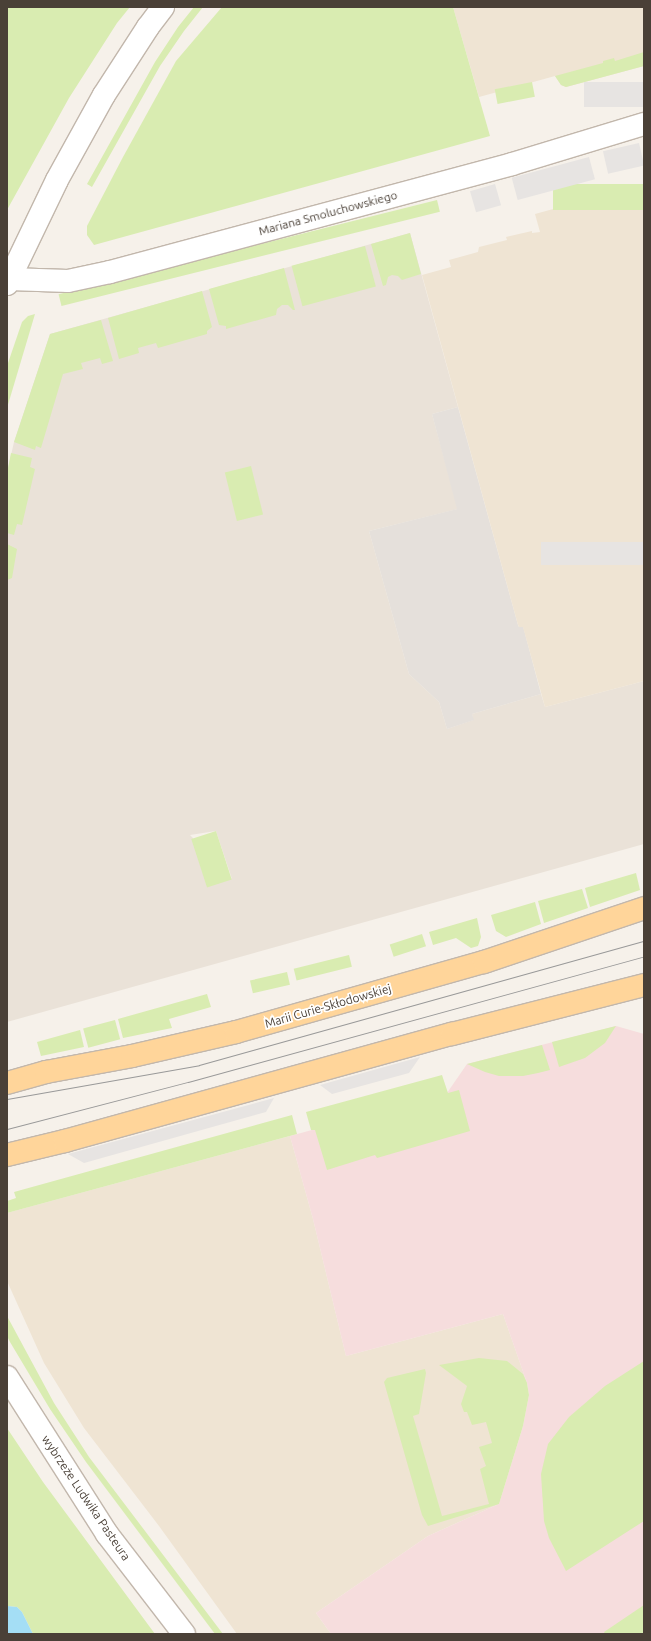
<!DOCTYPE html>
<html>
<head>
<meta charset="utf-8">
<style>
  body { margin:0 }
  #map { position:relative; width:651px; height:1641px; overflow:hidden; background:#f6f1ea; font-family:Ubuntu,sans-serif }
  div>[style] { position:absolute }
  .residential>* { inset:0; background:#eae2d8 }
  .industrial>* { inset:0; background:#e5e0db }
  .education>* { inset:0; background:#efe4d3 }
  .medical>* { inset:0; background:#f6dddd }
  .green>* { inset:0; background:#d9ecb1; transform-origin:0 0 }
  .parking>* { inset:0; background:#e7e4e2; transform-origin:0 0 }
  .water>* { inset:0; background:#a4def5 }
  .roads { filter:drop-shadow(1px 0 #c2b7ac) drop-shadow(-1px 0 #c2b7ac) drop-shadow(0 1px #c2b7ac) drop-shadow(0 -1px #c2b7ac) }
  .minor>* { height:22px; margin:-11px; padding:0 11px; transform-origin:11px; border-radius:11px; background:#fff }
  .major>* { height:22px; margin:-11px; padding:0 11px; transform-origin:11px; border-radius:11px; background:#ffd59a }
  .tram>* { height:1px; margin:-0.5px; padding:0 0.5px; transform-origin:0.5px; border-radius:0.5px; background:#999 }
  span { translate:-50% -50%; white-space:nowrap; text-align:center; line-height:1.15; -webkit-text-stroke:3.5px #fff; paint-order:stroke }
  .street-label { font-size:12px; color:#4a4037 }
  .frame { position:absolute; inset:0; border:8px solid #4a4037; pointer-events:none }
</style>
</head>
<body>
<div id="map">
  <div class="residential">
    <i style="clip-path:polygon(evenodd,410px 233px,458px 407px,432px 414px,458px 509px,369px 531px,409px 674px,439px 702px,447px 729px,473px 720px,472px 714px,541px 694px,545px 707px,644px 681px,644px 844px,7px 1022px,7px 473px,14px 442px,50px 334px,410px 233px,216px 831px,232px 879px,190px 835px,216px 831px)"></i>
  </div>
  <div class="industrial">
    <i style="clip-path:polygon(458px 407px,518px 625px,519px 627px,523px 626px,541px 694px,472px 714px,474px 720px,447px 729px,439px 702px,409px 674px,369px 531px,457px 509px,432px 414px)"></i>
  </div>
  <div class="education">
    <i style="clip-path:polygon(453px 7px,644px 7px,644px 66px,566px 87px,561px 85px,555px 76px,479px 97px)"></i>
    <i style="clip-path:polygon(644px 184px,644px 681px,545px 707px,523px 627px,519px 627px,518px 625px,422px 275px,451px 267px,449px 260px,478px 252px,479px 247px,507px 240px,506px 237px,532px 231px,532px 233px,540px 232px,535px 214px)"></i>
    <i style="clip-path:polygon(290px 1136px,313px 1219px,346px 1356px,503px 1314px,527px 1383px,499px 1504px,428px 1536px,316px 1613px,331px 1634px,237px 1634px,159px 1526px,84px 1428px,44px 1363px,7px 1281px,7px 1213px)"></i>
  </div>
  <div class="medical">
    <i style="clip-path:polygon(616px 1026px,644px 1034px,644px 1634px,331px 1634px,316px 1613px,428px 1536px,499px 1504px,523px 1426px,529px 1395px,527px 1383px,503px 1314px,346px 1356px,313px 1219px,290px 1136px,447px 1093px,467px 1064px)"></i>
  </div>
  <div class="green">
    <i style="clip-path:polygon(7px 7px,130px 7px,117px 23px,69px 98px,7px 210px)"></i>
    <i style="clip-path:polygon(194px 7px,203px 7px,184px 31px,160px 66px,92px 187px,87px 184px,155px 62px,178px 27px)"></i>
    <i style="clip-path:polygon(222px 7px,453px 7px,490px 136px,94px 245px,87px 235px,87px 226px,123px 157px,176px 61px)"></i>
    <i style="clip-path:polygon(644px 52px,644px 66px,566px 87px,561px 85px,555px 76px,603px 63px,603px 61px,614px 58px,615px 61px)"></i>
    <i style="left:532px;top:82px;width:15px;height:38px;rotate:79deg"></i>
    <i style="left:644px;top:184px;width:26px;height:91px;rotate:90deg"></i>
    <i style="left:437px;top:200px;width:12px;height:390px;rotate:76deg"></i>
    <i style="clip-path:polygon(410px 233px,421px 274px,402px 280px,398px 276px,392px 275px,388px 277px,386px 285px,383px 286px,371px 244px)"></i>
    <i style="left:365px;top:246px;width:42px;height:76px;rotate:75deg"></i>
    <i style="clip-path:polygon(284px 268px,295px 310px,293px 310px,288px 305px,282px 305px,277px 309px,276px 315px,226px 329px,226px 326px,219px 325px,209px 289px)"></i>
    <i style="clip-path:polygon(202px 291px,212px 327px,207px 331px,207px 334px,158px 348px,156px 343px,138px 348px,139px 353px,119px 359px,108px 318px)"></i>
    <i style="clip-path:polygon(35px 314px,24px 351px,7px 408px,7px 366px,22px 322px,28px 316px)"></i>
    <i style="clip-path:polygon(101px 320px,113px 361px,102px 364px,100px 358px,81px 363px,83px 369px,63px 374px,41px 448px,36px 446px,35px 450px,14px 442px,50px 334px)"></i>
    <i style="clip-path:polygon(11px 453px,32px 458px,30px 467px,35px 469px,22px 525px,17px 524px,14px 535px,7px 533px,7px 473px)"></i>
    <i style="left:251px;top:466px;width:50px;height:27px;rotate:76deg"></i>
    <i style="clip-path:polygon(7px 544px,17px 549px,12px 578px,7px 580px)"></i>
    <i style="left:216px;top:831px;width:51px;height:26px;rotate:72deg"></i>
    <i style="clip-path:polygon(636px 873px,640px 890px,590px 907px,585px 888px)"></i>
    <i style="clip-path:polygon(582px 889px,588px 908px,544px 923px,538px 901px)"></i>
    <i style="clip-path:polygon(535px 902px,541px 924px,506px 937px,496px 931px,491px 915px)"></i>
    <i style="clip-path:polygon(477px 918px,481px 937px,478px 946px,471px 948px,456px 938px,433px 945px,429px 932px)"></i>
    <i style="left:422px;top:934px;width:13px;height:34px;rotate:72deg"></i>
    <i style="left:349px;top:955px;width:12px;height:57px;rotate:76deg"></i>
    <i style="left:287px;top:972px;width:13px;height:38px;rotate:77deg"></i>
    <i style="clip-path:polygon(207px 994px,211px 1007px,169px 1019px,172px 1028px,123px 1038px,118px 1019px)"></i>
    <i style="left:115px;top:1020px;width:20px;height:33px;rotate:75deg"></i>
    <i style="clip-path:polygon(616px 1026px,605px 1043px,585px 1058px,559px 1067px,552px 1042px)"></i>
    <i style="clip-path:polygon(80px 1030px,84px 1047px,41px 1056px,37px 1042px)"></i>
    <i style="clip-path:polygon(542px 1045px,550px 1070px,538px 1073px,523px 1076px,499px 1076px,485px 1072px,467px 1064px)"></i>
    <i style="clip-path:polygon(442px 1075px,448px 1093px,459px 1090px,470px 1131px,377px 1158px,375px 1155px,327px 1170px,315px 1130px,311px 1130px,306px 1112px)"></i>
    <i style="clip-path:polygon(292px 1115px,297px 1134px,7px 1213px,7px 1201px,16px 1198px,14px 1192px)"></i>
    <i style="clip-path:polygon(7px 1316px,54px 1403px,89px 1457px,223px 1634px,215px 1634px,86px 1462px,50px 1409px,10px 1342px,7px 1336px)"></i>
    <i style="clip-path:polygon(479px 1358px,507px 1361px,523px 1374px,527px 1383px,529px 1395px,523px 1426px,499px 1504px,428px 1526px,422px 1515px,384px 1382px,387px 1378px,425px 1369px,426px 1373px,419px 1414px,413px 1416px,442px 1516px,489px 1504px,480px 1469px,486px 1466px,479px 1447px,492px 1443px,486px 1422px,472px 1425px,467px 1412px,464px 1412px,461px 1404px,467px 1386px,439px 1365px)"></i>
    <i style="clip-path:polygon(644px 1361px,644px 1521px,566px 1571px,549px 1538px,544px 1521px,541px 1474px,548px 1444px,569px 1417px,605px 1386px)"></i>
    <i style="clip-path:polygon(7px 1428px,43px 1482px,155px 1634px,33px 1634px,22px 1612px,17px 1607px,7px 1606px)"></i>
    <i style="clip-path:polygon(644px 1605px,644px 1634px,605px 1634px,604px 1632px)"></i>
  </div>
  <div class="parking">
    <i style="left:644px;top:82px;width:25px;height:60px;rotate:90deg"></i>
    <i style="left:639px;top:143px;width:23px;height:37px;rotate:77deg"></i>
    <i style="left:589px;top:157px;width:23px;height:80px;rotate:75deg"></i>
    <i style="left:495px;top:184px;width:22px;height:26px;rotate:74deg"></i>
    <i style="left:644px;top:542px;width:23px;height:103px;rotate:90deg"></i>
    <i style="clip-path:polygon(420px 1057px,409px 1073px,332px 1094px,320px 1085px)"></i>
    <i style="clip-path:polygon(274px 1098px,266px 1112px,84px 1163px,68px 1154px)"></i>
  </div>
  <div class="water">
    <i style="clip-path:polygon(7px 1606px,17px 1607px,22px 1612px,33px 1634px,7px 1634px)"></i>
  </div>
  <div class="roads">
    <div class="minor">
      <i style="left:9px;top:279px;width:59px;rotate:1.9deg"></i>
      <i style="left:68px;top:281px;width:43px;rotate:-12.1deg"></i>
      <i style="left:110px;top:272px;width:416px;rotate:-15deg"></i>
      <i style="left:512px;top:164px;width:138px;rotate:-16.9deg"></i>
      <i style="left:7px;top:284px;width:115px;rotate:-64.3deg"></i>
      <i style="left:57px;top:180px;width:97px;rotate:-61.1deg"></i>
      <i style="left:104px;top:95px;width:81px;rotate:-57.1deg"></i>
      <i style="left:148px;top:27px;width:25px;rotate:-53deg"></i>
      <i style="left:7px;top:1377px;width:186px;rotate:57.5deg"></i>
      <i style="left:107px;top:1534px;width:126px;rotate:52.4deg"></i>
    </div>
    <div class="major">
      <i style="left:7px;top:1083px;width:41px;rotate:-15.8deg"></i>
      <i style="left:46px;top:1072px;width:87px;rotate:-10.5deg"></i>
      <i style="left:132px;top:1056px;width:107px;rotate:-13deg"></i>
      <i style="left:236px;top:1032px;width:258px;rotate:-15.8deg"></i>
      <i style="left:484px;top:962px;width:169px;rotate:-18.6deg"></i>
      <i style="left:7px;top:1155px;width:60px;rotate:-13.6deg"></i>
      <i style="left:65px;top:1141px;width:402px;rotate:-15.5deg"></i>
      <i style="left:452px;top:1034px;width:198px;rotate:-14.3deg"></i>
    </div>
  </div>
  <div class="tram">
    <i style="left:7px;top:1099px;width:195px;rotate:-10deg"></i>
    <i style="left:199px;top:1065px;width:462px;rotate:-15.6deg"></i>
    <i style="left:7px;top:1129px;width:187px;rotate:-14.6deg"></i>
    <i style="left:188px;top:1082px;width:473px;rotate:-15.4deg"></i>
  </div>
  <div class="street-label">
    <span style="left:328px;top:213px;rotate:-15deg">Mariana Smoluchowskiego</span>
    <span style="left:328px;top:1006px;rotate:-16deg">Marii Curie-Skłodowskiej</span>
    <span style="left:86px;top:1498px;rotate:56deg">wybrzeże Ludwika Pasteura</span>
  </div>
  <div class="frame"></div>
</div>
</body>
</html>
